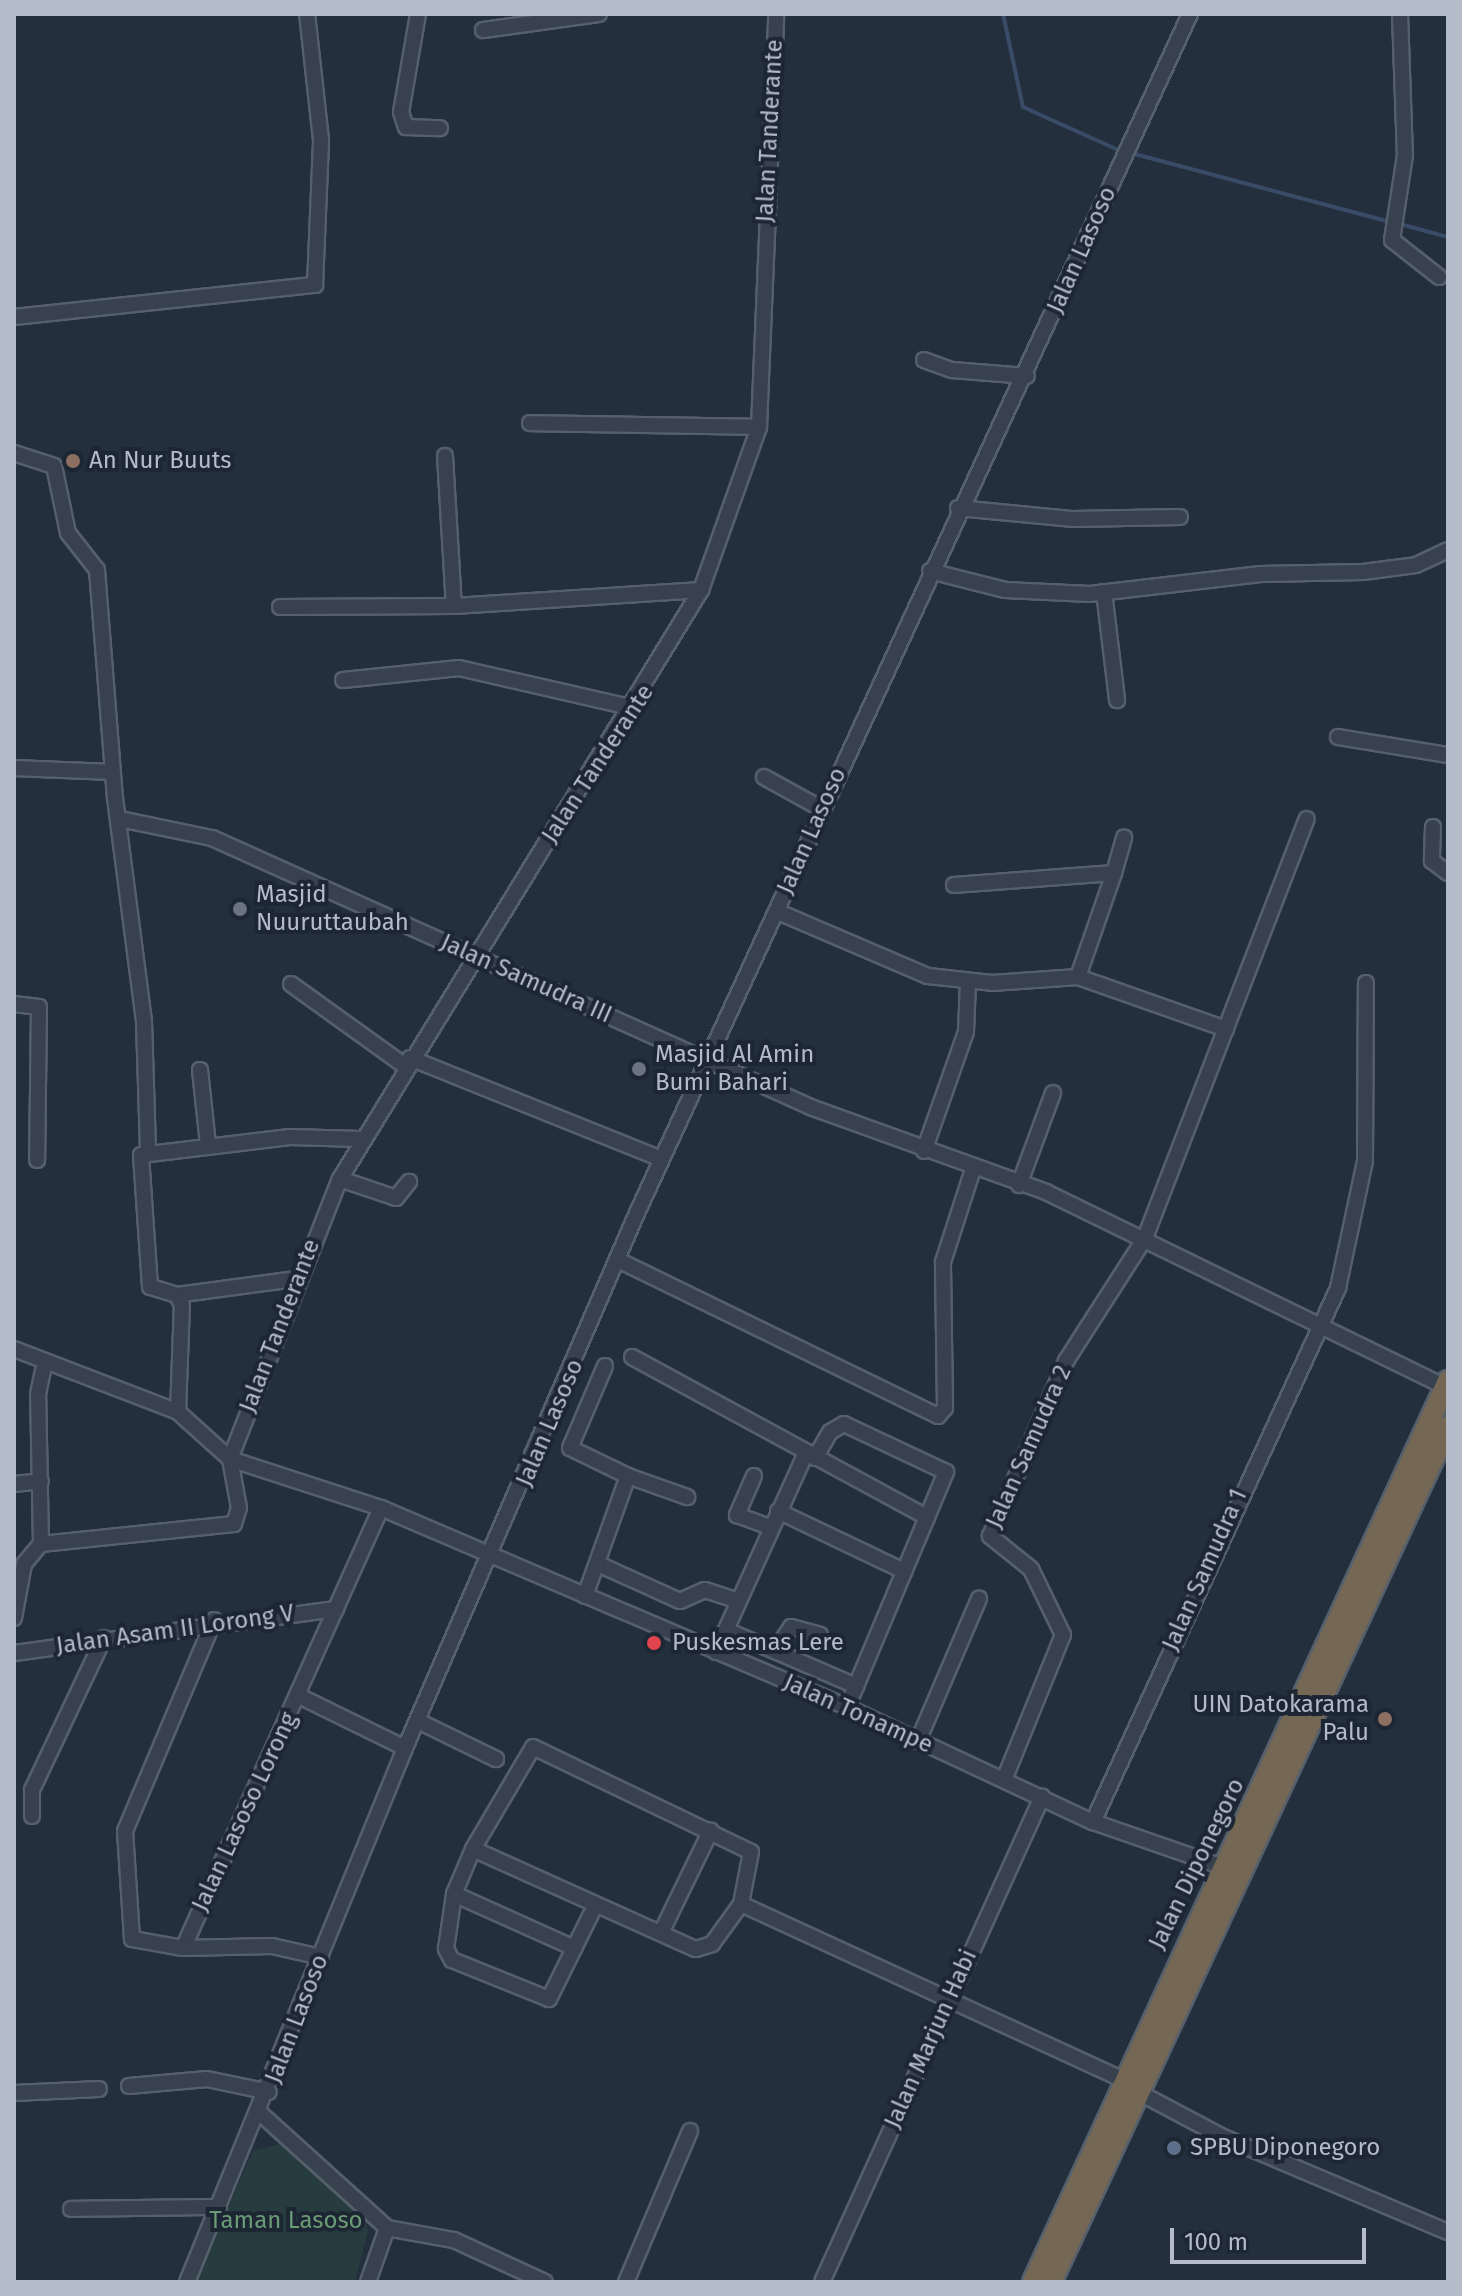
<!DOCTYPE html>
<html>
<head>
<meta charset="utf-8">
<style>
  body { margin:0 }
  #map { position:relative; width:1462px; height:2296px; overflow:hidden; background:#242f3e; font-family:"Fira Sans",sans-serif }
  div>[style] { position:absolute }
  .green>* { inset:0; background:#263c3f }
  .stream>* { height:4px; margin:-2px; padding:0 2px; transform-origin:2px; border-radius:2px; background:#394c67 }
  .roads { filter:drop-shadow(2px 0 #565f6c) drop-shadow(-2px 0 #565f6c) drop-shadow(0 2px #565f6c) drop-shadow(0 -2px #565f6c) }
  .minor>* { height:14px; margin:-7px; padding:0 7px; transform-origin:7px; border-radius:7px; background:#38414e }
  .highway>* { height:20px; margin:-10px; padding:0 10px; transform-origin:10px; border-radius:10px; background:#746855 }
  .dots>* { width:22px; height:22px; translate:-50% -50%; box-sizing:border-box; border:4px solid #1d2633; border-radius:50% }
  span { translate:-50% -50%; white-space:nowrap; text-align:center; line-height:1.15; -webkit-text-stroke:8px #1d2633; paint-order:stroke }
  .street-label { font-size:24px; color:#b4bcc9 }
  .poi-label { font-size:24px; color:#b4bcc9 }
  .left { translate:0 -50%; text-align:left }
  .right { translate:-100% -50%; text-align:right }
  .park-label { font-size:24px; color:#6b9a76 }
  .frame { position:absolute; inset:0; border:16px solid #b4bcc9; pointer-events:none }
  .scale { position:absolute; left:1170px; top:2228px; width:196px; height:36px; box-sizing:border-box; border:4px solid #b4bcc9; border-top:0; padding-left:10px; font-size:24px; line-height:28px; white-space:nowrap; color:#b4bcc9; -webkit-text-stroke:6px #1d2633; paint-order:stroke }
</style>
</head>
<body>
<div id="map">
  <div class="green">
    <i style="clip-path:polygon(283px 2143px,363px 2212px,368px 2231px,355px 2282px,196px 2282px,253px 2151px)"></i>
  </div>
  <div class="stream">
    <i style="left:1003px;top:14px;width:95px;rotate:77.9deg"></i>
    <i style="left:1023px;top:107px;width:102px;rotate:24.3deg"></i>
    <i style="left:1116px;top:149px;width:285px;rotate:14.9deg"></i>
    <i style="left:1400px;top:224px;width:50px;rotate:15.2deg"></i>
  </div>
  <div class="roads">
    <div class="minor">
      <i style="left:418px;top:14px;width:99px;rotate:99.8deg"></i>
      <i style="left:401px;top:112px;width:16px;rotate:72deg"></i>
      <i style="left:406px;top:127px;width:34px;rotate:2deg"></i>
      <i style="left:1400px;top:14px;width:141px;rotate:88deg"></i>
      <i style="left:1405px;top:155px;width:86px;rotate:98.7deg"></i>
      <i style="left:1392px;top:240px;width:60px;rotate:38.2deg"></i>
      <i style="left:483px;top:30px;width:117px;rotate:-7.9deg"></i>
      <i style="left:14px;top:317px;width:303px;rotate:-6.1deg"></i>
      <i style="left:315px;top:285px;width:145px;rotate:-87.6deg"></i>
      <i style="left:321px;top:140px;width:127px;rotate:-96.3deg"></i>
      <i style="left:924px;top:360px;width:30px;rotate:20deg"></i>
      <i style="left:952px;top:370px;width:75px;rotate:4.6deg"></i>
      <i style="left:530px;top:423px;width:229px;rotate:1deg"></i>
      <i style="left:14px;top:453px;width:42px;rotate:18deg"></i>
      <i style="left:54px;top:466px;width:68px;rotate:78.2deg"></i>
      <i style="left:68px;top:533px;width:47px;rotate:51.9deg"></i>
      <i style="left:97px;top:570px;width:229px;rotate:85.5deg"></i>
      <i style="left:115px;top:798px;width:226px;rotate:82.6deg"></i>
      <i style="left:144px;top:1022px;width:130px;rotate:88.2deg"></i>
      <i style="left:445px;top:456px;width:150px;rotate:86.6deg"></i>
      <i style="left:958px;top:508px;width:116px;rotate:5.5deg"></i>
      <i style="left:1073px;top:519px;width:107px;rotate:-1.1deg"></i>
      <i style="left:930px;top:571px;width:77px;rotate:14.2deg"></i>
      <i style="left:1005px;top:590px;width:85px;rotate:2.7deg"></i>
      <i style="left:1090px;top:594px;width:172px;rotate:-6.7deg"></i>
      <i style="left:1261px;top:574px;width:102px;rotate:-1.1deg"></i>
      <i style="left:1363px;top:572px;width:53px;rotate:-7.5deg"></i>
      <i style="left:1416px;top:565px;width:35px;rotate:-25deg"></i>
      <i style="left:1104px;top:592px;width:109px;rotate:83.1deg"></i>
      <i style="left:280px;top:607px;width:174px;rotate:-0.3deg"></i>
      <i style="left:454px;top:606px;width:248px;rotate:-3.7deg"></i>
      <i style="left:343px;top:680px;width:117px;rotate:-5.9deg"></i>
      <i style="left:459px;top:668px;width:180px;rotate:12.9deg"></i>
      <i style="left:1338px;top:737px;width:111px;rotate:9.3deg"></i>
      <i style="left:14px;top:768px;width:98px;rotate:2.3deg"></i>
      <i style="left:764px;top:777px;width:66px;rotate:28.9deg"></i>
      <i style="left:120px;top:819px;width:94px;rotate:11.7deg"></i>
      <i style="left:212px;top:838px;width:659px;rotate:24.19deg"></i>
      <i style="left:813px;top:1108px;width:248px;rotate:19.8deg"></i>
      <i style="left:1046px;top:1192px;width:444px;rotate:26deg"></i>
      <i style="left:1433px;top:827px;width:34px;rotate:92deg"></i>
      <i style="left:1432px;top:861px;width:20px;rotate:37deg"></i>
      <i style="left:1114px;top:873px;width:37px;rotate:-74deg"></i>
      <i style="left:954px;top:885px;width:160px;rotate:-4.3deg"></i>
      <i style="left:1114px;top:873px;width:110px;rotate:109.1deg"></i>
      <i style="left:776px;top:911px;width:165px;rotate:23.2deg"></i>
      <i style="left:928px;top:976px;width:64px;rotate:6.2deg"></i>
      <i style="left:992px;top:983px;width:86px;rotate:-4deg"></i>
      <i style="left:1078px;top:977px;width:157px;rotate:19.4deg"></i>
      <i style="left:291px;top:984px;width:140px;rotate:35.7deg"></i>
      <i style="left:14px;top:1004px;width:25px;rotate:7deg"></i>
      <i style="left:39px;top:1007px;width:153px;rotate:90.7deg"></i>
      <i style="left:410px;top:1058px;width:271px;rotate:21.9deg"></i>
      <i style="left:200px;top:1070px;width:75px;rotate:83.9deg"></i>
      <i style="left:924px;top:1151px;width:126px;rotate:-70.6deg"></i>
      <i style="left:966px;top:1032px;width:50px;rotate:-87.7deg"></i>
      <i style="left:340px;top:1179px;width:59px;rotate:18.7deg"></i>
      <i style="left:396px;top:1198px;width:21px;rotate:-51deg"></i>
      <i style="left:1019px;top:1185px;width:98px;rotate:-69.7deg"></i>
      <i style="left:618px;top:1260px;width:356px;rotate:26deg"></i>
      <i style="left:938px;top:1416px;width:11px;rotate:-49deg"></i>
      <i style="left:945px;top:1408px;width:146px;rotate:-90.8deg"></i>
      <i style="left:943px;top:1262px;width:98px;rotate:-72.1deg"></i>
      <i style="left:177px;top:1295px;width:119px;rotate:-7.7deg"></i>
      <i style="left:14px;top:1349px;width:176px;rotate:21deg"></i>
      <i style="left:178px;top:1412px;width:70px;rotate:42.1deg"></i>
      <i style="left:230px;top:1459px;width:159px;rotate:18deg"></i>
      <i style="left:381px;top:1508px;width:482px;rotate:114.2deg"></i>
      <i style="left:183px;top:1948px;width:89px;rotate:-1.3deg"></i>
      <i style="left:272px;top:1946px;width:50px;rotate:12.7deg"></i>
      <i style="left:632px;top:1357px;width:336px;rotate:28.5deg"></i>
      <i style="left:605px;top:1366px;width:89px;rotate:113.1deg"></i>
      <i style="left:570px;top:1448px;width:64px;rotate:25.8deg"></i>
      <i style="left:178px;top:1412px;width:107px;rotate:-87.9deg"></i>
      <i style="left:182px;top:1305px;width:11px;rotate:-117deg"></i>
      <i style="left:177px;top:1295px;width:28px;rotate:-163deg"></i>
      <i style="left:150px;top:1287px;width:132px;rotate:-93.9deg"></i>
      <i style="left:141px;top:1155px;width:150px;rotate:-6.9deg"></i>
      <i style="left:290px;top:1137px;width:70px;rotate:1.6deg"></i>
      <i style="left:815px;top:1458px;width:30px;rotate:-60deg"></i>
      <i style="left:830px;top:1432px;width:16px;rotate:-30deg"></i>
      <i style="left:844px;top:1424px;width:113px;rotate:25.2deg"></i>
      <i style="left:946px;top:1472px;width:255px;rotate:112.8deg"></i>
      <i style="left:754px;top:1476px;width:43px;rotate:113.6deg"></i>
      <i style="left:737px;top:1515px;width:35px;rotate:20deg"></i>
      <i style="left:14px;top:1484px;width:27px;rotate:-6deg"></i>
      <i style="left:381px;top:1508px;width:507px;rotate:23.12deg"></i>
      <i style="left:847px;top:1707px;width:272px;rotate:25.1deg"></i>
      <i style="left:1093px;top:1822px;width:138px;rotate:19.1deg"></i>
      <i style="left:778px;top:1511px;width:140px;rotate:25.5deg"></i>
      <i style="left:41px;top:1544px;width:194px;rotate:-5.9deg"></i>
      <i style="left:234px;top:1524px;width:17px;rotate:-73deg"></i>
      <i style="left:239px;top:1508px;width:50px;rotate:-100.4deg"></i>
      <i style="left:230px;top:1459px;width:301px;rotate:-68.6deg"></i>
      <i style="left:340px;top:1179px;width:691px;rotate:-58.5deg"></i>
      <i style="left:701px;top:590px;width:173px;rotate:-70.4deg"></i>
      <i style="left:759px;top:427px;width:413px;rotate:-87.6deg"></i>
      <i style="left:598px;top:1564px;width:90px;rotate:24.3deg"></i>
      <i style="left:680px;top:1601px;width:27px;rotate:-24deg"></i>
      <i style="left:705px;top:1590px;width:35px;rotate:18deg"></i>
      <i style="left:585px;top:1596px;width:127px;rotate:-70.3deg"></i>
      <i style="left:628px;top:1476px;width:63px;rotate:19.6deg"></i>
      <i style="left:14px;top:1618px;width:55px;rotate:-79.5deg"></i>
      <i style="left:24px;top:1564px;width:26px;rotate:-50deg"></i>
      <i style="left:41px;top:1544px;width:150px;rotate:-91.1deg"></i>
      <i style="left:38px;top:1394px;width:33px;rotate:-78deg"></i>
      <i style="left:726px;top:1630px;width:142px;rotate:23.3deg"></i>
      <i style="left:775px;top:1651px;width:29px;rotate:-56deg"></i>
      <i style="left:791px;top:1627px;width:30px;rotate:15deg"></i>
      <i style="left:716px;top:1652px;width:218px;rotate:-65.7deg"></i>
      <i style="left:14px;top:1653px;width:325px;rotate:-7.8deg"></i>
      <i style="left:299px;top:1696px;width:118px;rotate:26.1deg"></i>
      <i style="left:418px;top:1721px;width:87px;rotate:26deg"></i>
      <i style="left:918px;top:1741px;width:155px;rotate:-66.8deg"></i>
      <i style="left:1004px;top:1780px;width:157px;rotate:-67.9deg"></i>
      <i style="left:1063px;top:1635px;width:73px;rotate:-115.9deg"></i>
      <i style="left:1031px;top:1569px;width:53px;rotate:-141.2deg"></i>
      <i style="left:990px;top:1536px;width:191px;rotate:-66.5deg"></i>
      <i style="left:1066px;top:1361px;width:146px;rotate:-57.3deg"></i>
      <i style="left:1145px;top:1238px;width:449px;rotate:-68.9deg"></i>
      <i style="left:32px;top:1816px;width:26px;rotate:-90deg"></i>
      <i style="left:32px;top:1790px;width:168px;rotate:-64.7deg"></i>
      <i style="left:1093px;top:1822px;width:588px;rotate:-65.35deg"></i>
      <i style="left:1338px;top:1288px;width:130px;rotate:-78deg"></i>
      <i style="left:1365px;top:1161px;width:178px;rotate:-89.7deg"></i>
      <i style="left:473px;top:1849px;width:244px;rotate:24.2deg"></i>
      <i style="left:696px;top:1949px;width:17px;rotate:-17deg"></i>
      <i style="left:712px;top:1944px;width:49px;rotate:-54.1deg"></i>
      <i style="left:741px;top:1904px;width:424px;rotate:24.7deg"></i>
      <i style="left:454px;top:1894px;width:132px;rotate:24.2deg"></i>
      <i style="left:595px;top:1906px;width:104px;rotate:116.3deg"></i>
      <i style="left:549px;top:1999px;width:105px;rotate:-158.1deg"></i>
      <i style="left:452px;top:1960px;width:13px;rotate:-119deg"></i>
      <i style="left:446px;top:1949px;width:56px;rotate:-81.7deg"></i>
      <i style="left:454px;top:1894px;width:49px;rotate:-67.1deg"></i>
      <i style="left:473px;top:1849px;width:118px;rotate:-59.5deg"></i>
      <i style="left:533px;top:1747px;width:242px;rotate:25.7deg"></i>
      <i style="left:751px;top:1852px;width:53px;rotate:100.9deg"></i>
      <i style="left:661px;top:1933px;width:114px;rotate:-64.1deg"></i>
      <i style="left:183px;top:1948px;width:52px;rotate:-170deg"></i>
      <i style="left:132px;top:1939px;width:108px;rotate:-93.7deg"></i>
      <i style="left:125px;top:1831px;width:229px;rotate:-67.1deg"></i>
      <i style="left:129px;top:2086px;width:78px;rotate:-5.1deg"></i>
      <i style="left:207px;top:2079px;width:63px;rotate:11.8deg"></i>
      <i style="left:1138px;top:2092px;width:96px;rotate:27.9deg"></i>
      <i style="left:1223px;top:2137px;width:244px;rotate:22.9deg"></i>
      <i style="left:14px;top:2093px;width:85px;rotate:-2.7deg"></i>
      <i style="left:261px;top:2114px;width:170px;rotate:42.1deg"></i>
      <i style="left:387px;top:2228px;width:68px;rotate:10.2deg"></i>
      <i style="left:454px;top:2240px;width:100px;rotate:24.8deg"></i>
      <i style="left:71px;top:2209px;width:148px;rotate:-0.8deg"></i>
      <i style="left:187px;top:2282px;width:577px;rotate:-67.79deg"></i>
      <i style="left:405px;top:1748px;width:583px;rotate:-66.56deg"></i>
      <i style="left:637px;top:1213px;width:1320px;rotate:-65.24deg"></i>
      <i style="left:368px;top:2282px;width:57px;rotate:-70.6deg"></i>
      <i style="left:626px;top:2282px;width:164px;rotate:-67deg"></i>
      <i style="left:822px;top:2282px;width:533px;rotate:-65.6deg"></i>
    </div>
    <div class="highway">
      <i style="left:1033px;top:2282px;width:992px;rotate:-65.27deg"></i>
      <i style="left:1051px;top:2282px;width:943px;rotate:-65.09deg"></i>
    </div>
  </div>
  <div class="dots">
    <i style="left:73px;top:461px;background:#8d6e63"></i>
    <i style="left:240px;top:909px;background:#6b7280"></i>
    <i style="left:639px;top:1069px;background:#6b7280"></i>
    <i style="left:654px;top:1643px;background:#e0444e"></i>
    <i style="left:1385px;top:1719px;background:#8d6e63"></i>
    <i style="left:1174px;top:2148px;background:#5c6f8a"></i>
  </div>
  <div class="street-label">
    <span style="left:770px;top:131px;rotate:-87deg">Jalan Tanderante</span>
    <span style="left:1082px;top:250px;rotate:-66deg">Jalan Lasoso</span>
    <span style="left:598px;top:764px;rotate:-57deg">Jalan Tanderante</span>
    <span style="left:812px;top:831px;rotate:-66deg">Jalan Lasoso</span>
    <span style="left:526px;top:979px;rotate:24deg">Jalan Samudra III</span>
    <span style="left:280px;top:1326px;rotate:-69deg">Jalan Tanderante</span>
    <span style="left:550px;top:1423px;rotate:-67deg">Jalan Lasoso</span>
    <span style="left:1029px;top:1447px;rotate:-66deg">Jalan Samudra 2</span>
    <span style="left:1205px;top:1570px;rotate:-66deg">Jalan Samudra 1</span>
    <span style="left:175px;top:1630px;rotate:-8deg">Jalan Asam II Lorong V</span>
    <span style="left:858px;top:1714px;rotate:24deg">Jalan Tonampe</span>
    <span style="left:245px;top:1812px;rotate:-65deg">Jalan Lasoso Lorong</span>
    <span style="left:1197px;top:1864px;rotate:-64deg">Jalan Diponegoro</span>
    <span style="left:297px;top:2019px;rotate:-69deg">Jalan Lasoso</span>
    <span style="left:931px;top:2039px;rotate:-66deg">Jalan Marjun Habi</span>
  </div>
  <div class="poi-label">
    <span class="left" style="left:89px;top:461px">An Nur Buuts</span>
    <span class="left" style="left:256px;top:909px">Masjid<br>Nuuruttaubah</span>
    <span class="left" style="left:655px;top:1069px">Masjid Al Amin<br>Bumi Bahari</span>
    <span class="left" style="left:672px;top:1643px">Puskesmas Lere</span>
    <span class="right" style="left:1369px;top:1719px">UIN Datokarama<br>Palu</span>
    <span class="left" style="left:1190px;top:2148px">SPBU Diponegoro</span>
  </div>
  <div class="park-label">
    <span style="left:286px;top:2221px">Taman Lasoso</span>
  </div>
  <div class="frame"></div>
  <div class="scale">100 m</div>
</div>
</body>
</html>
